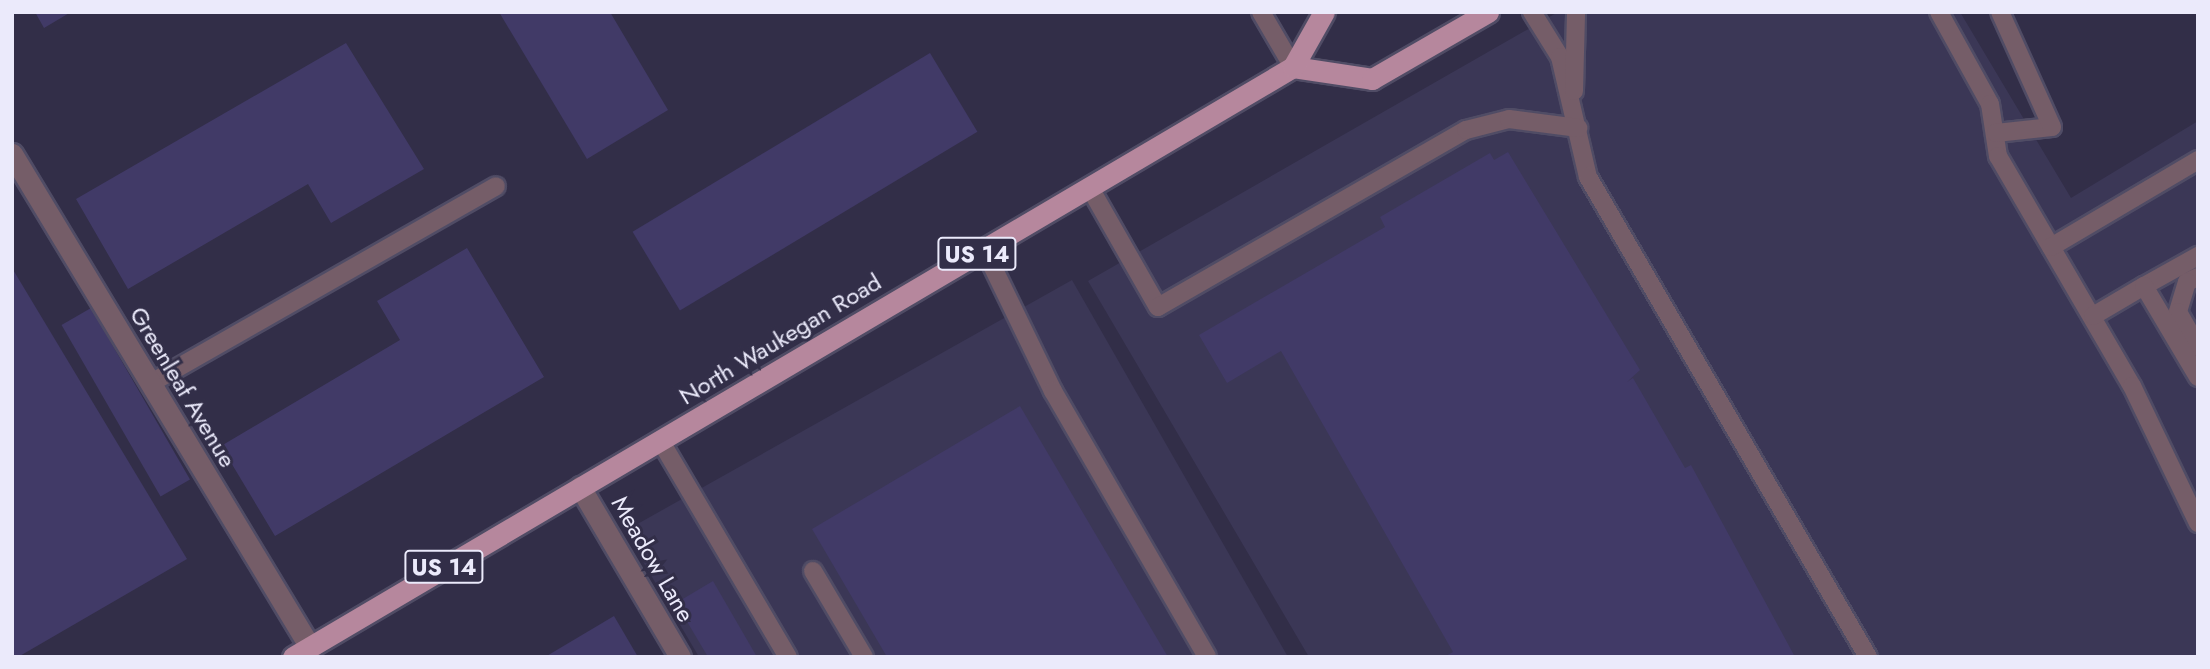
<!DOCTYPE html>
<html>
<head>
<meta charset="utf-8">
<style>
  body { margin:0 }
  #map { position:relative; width:2210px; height:669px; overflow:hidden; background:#322e48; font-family:Jost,sans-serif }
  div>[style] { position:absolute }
  .built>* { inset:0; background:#3b3756 }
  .building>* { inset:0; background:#413a67; transform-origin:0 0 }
  .roads { filter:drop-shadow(2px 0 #504c65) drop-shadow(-2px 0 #504c65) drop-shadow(0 2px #504c65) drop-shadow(0 -2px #504c65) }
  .lane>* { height:18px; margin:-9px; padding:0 9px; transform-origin:9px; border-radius:9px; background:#755d68 }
  .street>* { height:21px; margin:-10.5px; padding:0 10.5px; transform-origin:10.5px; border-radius:10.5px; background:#755d68 }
  .primary>* { height:21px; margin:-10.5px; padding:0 10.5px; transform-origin:10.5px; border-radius:10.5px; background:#b6879d }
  span { translate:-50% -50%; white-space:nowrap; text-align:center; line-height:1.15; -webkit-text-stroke:6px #322e48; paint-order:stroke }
  .shield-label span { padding:2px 5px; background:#322e48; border:2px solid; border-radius:5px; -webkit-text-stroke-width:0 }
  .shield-label { font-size:23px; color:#ebeafb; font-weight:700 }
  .street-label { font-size:24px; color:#ebeafb }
  .frame { position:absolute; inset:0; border:14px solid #ebeafb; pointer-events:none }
</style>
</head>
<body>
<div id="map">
  <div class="built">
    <i style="clip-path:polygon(1558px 12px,1960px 12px,2071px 198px,2198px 121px,2198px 657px,1309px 657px,1088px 281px)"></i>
    <i style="clip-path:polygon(1072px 280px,1288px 657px,699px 657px,625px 531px)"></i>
  </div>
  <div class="building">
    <i style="clip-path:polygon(35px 12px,71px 12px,44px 28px)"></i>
    <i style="clip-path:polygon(499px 12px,610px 12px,668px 110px,587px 159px)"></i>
    <i style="clip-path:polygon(346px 43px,424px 169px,331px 223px,308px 184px,128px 289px,76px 199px)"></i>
    <i style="left:930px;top:53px;width:92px;height:347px;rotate:59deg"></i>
    <i style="clip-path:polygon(1508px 152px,1640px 370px,1627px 382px,1633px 378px,1685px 468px,1691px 465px,1795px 657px,1444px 657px,1453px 652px,1281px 351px,1227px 383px,1199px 335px,1385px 227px,1380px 217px,1490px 153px,1494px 160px)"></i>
    <i style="clip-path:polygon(467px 248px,544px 377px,275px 536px,221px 446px,400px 340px,377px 301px)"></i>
    <i style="clip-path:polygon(12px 268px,187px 559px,18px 657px,12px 657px)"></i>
    <i style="left:91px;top:308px;width:198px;height:34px;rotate:60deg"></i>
    <i style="clip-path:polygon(1020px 406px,1168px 657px,887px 657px,812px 529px)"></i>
    <i style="clip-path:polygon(713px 581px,757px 657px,708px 657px,676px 603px)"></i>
    <i style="clip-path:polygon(614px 616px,638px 657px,545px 657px)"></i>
  </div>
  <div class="roads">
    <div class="lane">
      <i style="left:1261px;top:12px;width:64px;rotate:59.8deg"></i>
      <i style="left:1532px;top:12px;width:53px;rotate:58.1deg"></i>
      <i style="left:1560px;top:57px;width:123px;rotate:76.9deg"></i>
      <i style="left:1588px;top:177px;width:556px;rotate:59.74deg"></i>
      <i style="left:1939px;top:12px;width:105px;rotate:61deg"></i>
      <i style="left:1990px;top:104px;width:53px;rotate:81.3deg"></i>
      <i style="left:1998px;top:156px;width:266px;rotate:59.8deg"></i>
      <i style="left:2132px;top:386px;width:152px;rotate:64.3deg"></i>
      <i style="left:1574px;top:91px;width:79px;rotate:-88.5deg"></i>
      <i style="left:1996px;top:133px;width:56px;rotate:-6.1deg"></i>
      <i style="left:2052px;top:127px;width:126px;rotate:-114.3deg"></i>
      <i style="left:1090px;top:188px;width:137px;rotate:60.3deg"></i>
      <i style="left:1158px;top:307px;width:355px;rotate:-29.9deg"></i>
      <i style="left:1466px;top:130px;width:44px;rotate:-14.3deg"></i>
      <i style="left:1509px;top:119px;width:70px;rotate:7.4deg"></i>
      <i style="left:2051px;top:247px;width:171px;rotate:-30.6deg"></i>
      <i style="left:984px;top:249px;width:158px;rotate:64.1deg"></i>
      <i style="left:1053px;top:391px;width:307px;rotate:59.9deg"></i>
      <i style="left:2198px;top:277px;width:12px;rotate:156deg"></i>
      <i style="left:2187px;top:282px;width:31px;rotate:107deg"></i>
      <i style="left:2178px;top:312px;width:40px;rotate:60.3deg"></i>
      <i style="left:2144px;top:286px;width:62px;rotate:-29.1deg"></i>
      <i style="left:2093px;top:316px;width:59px;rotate:-30.5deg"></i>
      <i style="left:2144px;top:286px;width:106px;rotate:59.3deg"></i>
      <i style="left:151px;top:383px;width:397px;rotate:-29.7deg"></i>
      <i style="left:660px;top:440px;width:252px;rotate:59.5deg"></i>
      <i style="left:813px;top:571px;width:100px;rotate:59.3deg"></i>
    </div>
    <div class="street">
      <i style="left:12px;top:154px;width:576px;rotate:58.85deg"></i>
      <i style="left:580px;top:487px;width:197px;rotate:59.5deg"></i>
    </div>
    <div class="primary">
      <i style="left:1293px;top:67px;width:80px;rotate:8.6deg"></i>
      <i style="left:1372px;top:79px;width:134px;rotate:-30deg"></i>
      <i style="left:293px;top:657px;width:1161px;rotate:-30.54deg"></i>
      <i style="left:1293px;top:67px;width:63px;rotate:-60.6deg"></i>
    </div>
  </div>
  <div class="shield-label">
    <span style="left:977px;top:254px">US 14</span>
    <span style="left:444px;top:567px">US 14</span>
  </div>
  <div class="street-label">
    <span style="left:780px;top:339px;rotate:-31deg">North Waukegan Road</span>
    <span style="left:183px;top:387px;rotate:59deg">Greenleaf Avenue</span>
    <span style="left:653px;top:559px;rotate:60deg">Meadow Lane</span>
  </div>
  <div class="frame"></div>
</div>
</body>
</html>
